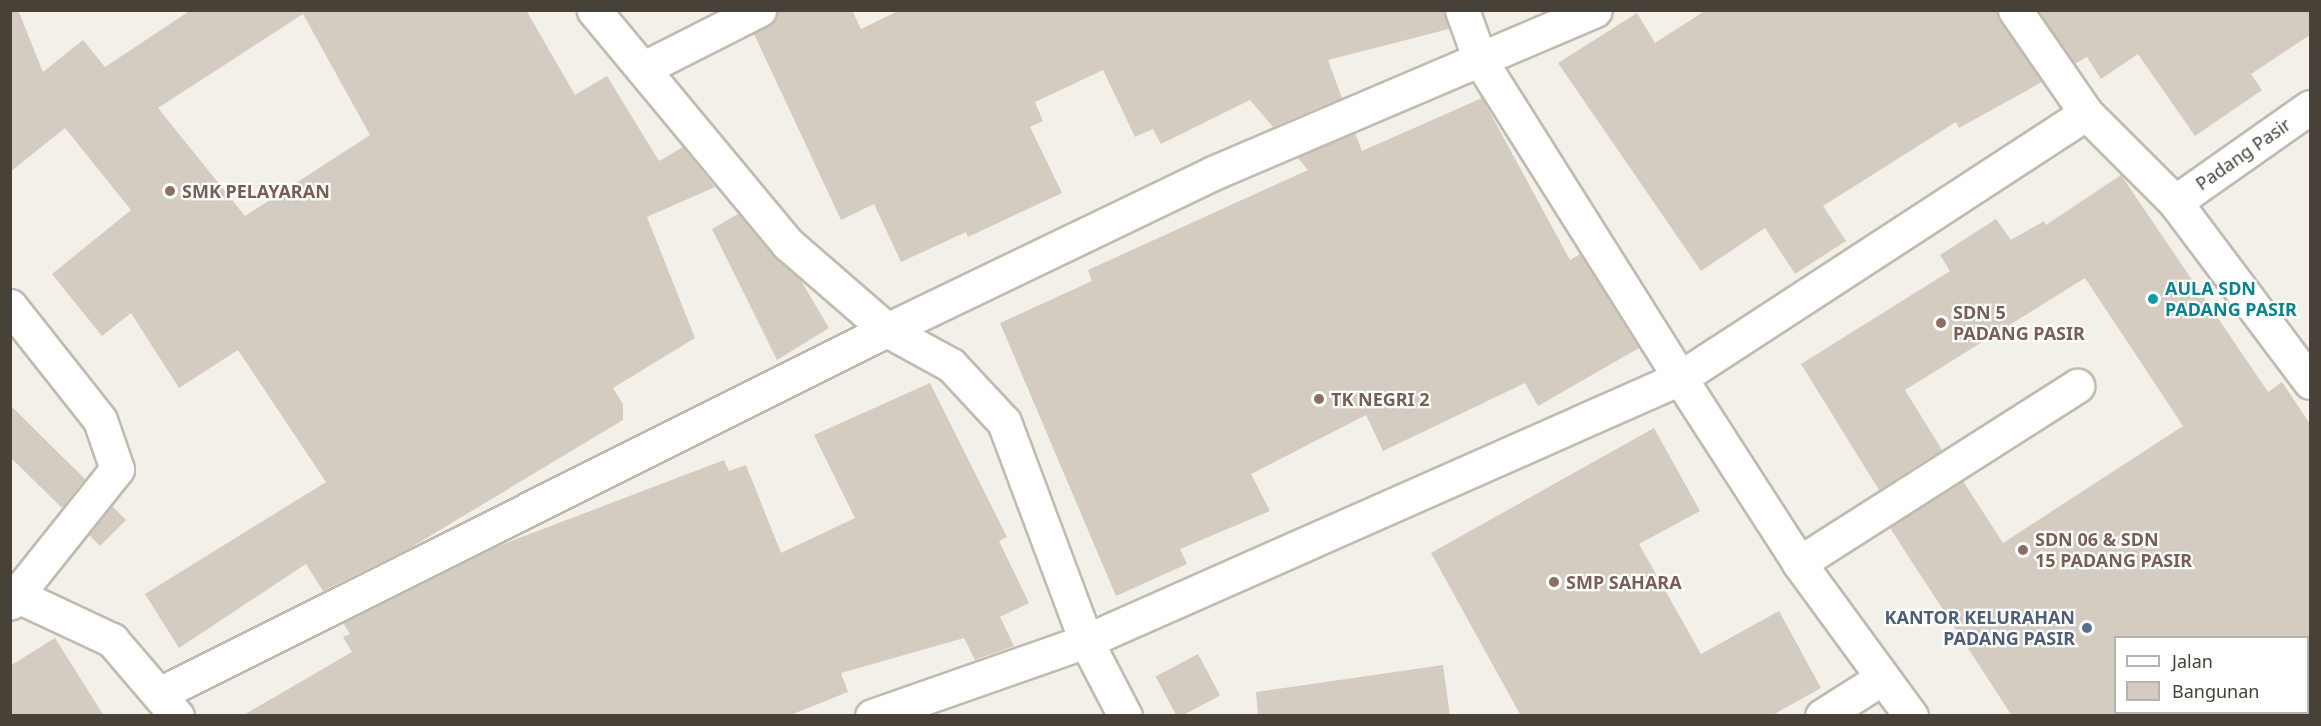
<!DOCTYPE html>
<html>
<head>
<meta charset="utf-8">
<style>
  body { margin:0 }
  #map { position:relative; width:2321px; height:726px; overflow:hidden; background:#f3f0e9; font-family:"Noto Sans",sans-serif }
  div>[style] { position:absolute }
  .building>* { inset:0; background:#d4ccc0; transform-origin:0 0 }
  .roads { filter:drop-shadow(2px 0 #c1bbaf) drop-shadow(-2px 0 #c1bbaf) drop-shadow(0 2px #c1bbaf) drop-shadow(0 -2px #c1bbaf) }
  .minor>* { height:33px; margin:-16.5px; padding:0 16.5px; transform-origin:16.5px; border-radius:16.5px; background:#fff }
  .dots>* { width:16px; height:16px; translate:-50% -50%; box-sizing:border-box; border:3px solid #fff; border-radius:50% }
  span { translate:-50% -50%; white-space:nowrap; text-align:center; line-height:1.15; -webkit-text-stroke:4.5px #fff; paint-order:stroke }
  .street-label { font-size:18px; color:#474138 }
  .education-label { font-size:18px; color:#785e54; font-weight:700 }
  .left { translate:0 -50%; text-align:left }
  .culture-label { font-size:18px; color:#0d838f; font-weight:700 }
  .service-label { font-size:18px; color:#4e5e75; font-weight:700 }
  .right { translate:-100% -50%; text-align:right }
  .frame { position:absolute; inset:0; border:12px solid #474138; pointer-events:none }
  .legend { position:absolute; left:2114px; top:636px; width:195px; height:78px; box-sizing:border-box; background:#fff; border:2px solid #b5b3af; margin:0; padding:8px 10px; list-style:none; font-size:18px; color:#474138 }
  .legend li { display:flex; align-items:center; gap:12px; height:30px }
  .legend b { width:30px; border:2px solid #b5b3af }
</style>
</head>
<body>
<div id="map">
  <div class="building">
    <i style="clip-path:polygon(evenodd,10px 10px,18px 10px,43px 72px,83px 40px,105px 67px,191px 10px,526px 10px,575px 95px,607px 76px,659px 161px,683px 147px,715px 187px,647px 217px,695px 338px,613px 388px,623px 404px,623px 420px,410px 548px,323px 591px,306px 564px,179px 648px,145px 594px,326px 482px,238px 350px,179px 388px,131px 313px,102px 336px,52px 274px,131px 210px,65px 128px,10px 172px,10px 10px,303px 14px,370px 135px,245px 216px,158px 108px,303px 14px)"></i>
    <i style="clip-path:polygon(778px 10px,852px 10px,861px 29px,900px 10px,1444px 10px,1449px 29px,1328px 60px,1342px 98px,1273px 127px,1250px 100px,1161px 144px,1153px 129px,1135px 137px,1103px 70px,1035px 102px,1043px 121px,1030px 127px,1062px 193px,968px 237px,966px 232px,901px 262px,874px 204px,841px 220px,754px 34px,774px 21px)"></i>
    <i style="clip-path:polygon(1706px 10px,1996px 10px,2042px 82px,1959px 128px,1956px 122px,1823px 206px,1846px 241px,1795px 274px,1765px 228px,1701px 271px,1558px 63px,1637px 13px,1655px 43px)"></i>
    <i style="clip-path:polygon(2038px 10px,2310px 10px,2310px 35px,2251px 74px,2262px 90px,2195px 136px,2138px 54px,2101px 79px,2087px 57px,2075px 64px)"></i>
    <i style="clip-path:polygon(1482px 98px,1570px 260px,1580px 254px,1639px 348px,1538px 406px,1525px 383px,1383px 451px,1366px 415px,1251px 474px,1270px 511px,1180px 549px,1187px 564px,1116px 596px,1000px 323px,1092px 281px,1088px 270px,1308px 170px,1297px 157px,1355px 133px,1362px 151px)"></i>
    <i style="clip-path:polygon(2121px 175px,2268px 392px,2282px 382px,2310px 424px,2310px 638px,2115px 638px,2115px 716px,2012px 716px,1890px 528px,1963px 481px,2003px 543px,2183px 426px,2085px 278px,1905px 390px,1942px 450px,1879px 490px,1801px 364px,1950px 271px,1940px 255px,1996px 219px,2011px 240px,2044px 221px,2046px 225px)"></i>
    <i style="clip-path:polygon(738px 214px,800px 279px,829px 328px,777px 360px,712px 229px)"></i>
    <i style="clip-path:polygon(930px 383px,1007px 537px,999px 541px,1029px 603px,1000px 617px,1014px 646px,975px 660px,964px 638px,841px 673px,848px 692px,788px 716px,242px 716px,352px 652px,343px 637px,350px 634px,343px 623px,488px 550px,724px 460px,729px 471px,746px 465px,781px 553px,855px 518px,814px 435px)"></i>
    <i style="clip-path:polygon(10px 405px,85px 479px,62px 508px,10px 457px)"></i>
    <i style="clip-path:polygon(1654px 428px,1700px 511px,1639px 544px,1701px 654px,1779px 611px,1821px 688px,1771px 716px,1521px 716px,1431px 553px)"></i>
    <i style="clip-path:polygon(112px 506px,126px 520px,100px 546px,89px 535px)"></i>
    <i style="clip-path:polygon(55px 638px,104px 716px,10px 716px,10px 666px)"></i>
    <i style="left:1198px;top:654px;width:47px;height:48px;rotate:62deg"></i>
    <i style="clip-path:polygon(1443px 665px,1450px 716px,1258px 716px,1256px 692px)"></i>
  </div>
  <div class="roads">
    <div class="minor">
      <i style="left:1462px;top:10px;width:53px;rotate:70.2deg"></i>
      <i style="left:1480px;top:60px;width:376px;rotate:57.8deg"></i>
      <i style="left:1680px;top:378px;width:485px;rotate:-33.1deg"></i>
      <i style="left:2015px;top:10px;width:125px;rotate:55.4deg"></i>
      <i style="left:2086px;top:113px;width:126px;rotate:45deg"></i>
      <i style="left:2175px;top:202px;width:225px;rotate:53.1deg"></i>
      <i style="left:644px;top:68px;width:129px;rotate:-26.8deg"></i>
      <i style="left:2175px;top:202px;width:165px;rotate:-35.1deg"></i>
      <i style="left:10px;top:306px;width:145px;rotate:51.7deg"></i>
      <i style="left:100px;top:420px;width:52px;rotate:70.9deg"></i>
      <i style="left:117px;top:469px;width:171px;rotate:128.6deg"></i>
      <i style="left:1799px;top:563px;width:330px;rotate:-32.5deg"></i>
      <i style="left:18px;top:596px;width:104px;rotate:25.1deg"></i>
      <i style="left:112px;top:640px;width:100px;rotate:49.5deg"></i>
      <i style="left:161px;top:693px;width:812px;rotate:-26.57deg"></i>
      <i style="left:887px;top:330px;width:131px;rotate:-139deg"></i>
      <i style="left:788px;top:244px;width:304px;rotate:-129.7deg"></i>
      <i style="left:872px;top:716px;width:227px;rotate:-19.3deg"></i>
      <i style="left:1086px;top:641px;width:650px;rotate:-23.88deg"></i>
      <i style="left:1680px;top:378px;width:220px;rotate:57.2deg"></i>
      <i style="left:1799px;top:563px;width:190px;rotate:53.8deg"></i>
      <i style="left:1125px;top:716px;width:85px;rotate:-117.5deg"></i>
      <i style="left:1086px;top:641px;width:234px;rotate:-110.5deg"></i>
      <i style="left:1004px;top:422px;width:78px;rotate:-132.9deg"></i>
      <i style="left:951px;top:365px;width:73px;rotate:-151.3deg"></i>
      <i style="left:887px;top:330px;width:362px;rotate:-25.7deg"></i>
      <i style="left:1213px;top:173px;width:415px;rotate:-23.1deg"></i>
      <i style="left:1822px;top:716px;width:71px;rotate:-32.3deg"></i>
    </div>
  </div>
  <div class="dots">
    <i style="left:170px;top:191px;background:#8d6e63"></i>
    <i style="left:2153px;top:299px;background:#0f9aa8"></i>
    <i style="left:1941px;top:323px;background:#8d6e63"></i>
    <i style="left:1319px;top:399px;background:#8d6e63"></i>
    <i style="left:2023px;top:550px;background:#8d6e63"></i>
    <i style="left:1554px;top:582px;background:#8d6e63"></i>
    <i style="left:2087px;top:628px;background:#5c6f8a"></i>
  </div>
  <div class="street-label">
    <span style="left:2243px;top:154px;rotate:-35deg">Padang Pasir</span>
  </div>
  <div class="education-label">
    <span class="left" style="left:182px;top:191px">SMK PELAYARAN</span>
    <span class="left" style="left:1953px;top:323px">SDN 5<br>PADANG PASIR</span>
    <span class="left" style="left:1331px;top:399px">TK NEGRI 2</span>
    <span class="left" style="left:2035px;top:550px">SDN 06 &amp; SDN<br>15 PADANG PASIR</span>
    <span class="left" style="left:1566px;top:582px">SMP SAHARA</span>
  </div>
  <div class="culture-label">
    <span class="left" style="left:2165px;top:299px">AULA SDN<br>PADANG PASIR</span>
  </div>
  <div class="service-label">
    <span class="right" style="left:2075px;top:628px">KANTOR KELURAHAN<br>PADANG PASIR</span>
  </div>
  <div class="frame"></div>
  <ul class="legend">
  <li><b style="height:8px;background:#fff"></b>Jalan</li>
  <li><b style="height:16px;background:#d4ccc0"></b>Bangunan</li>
  </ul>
</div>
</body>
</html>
